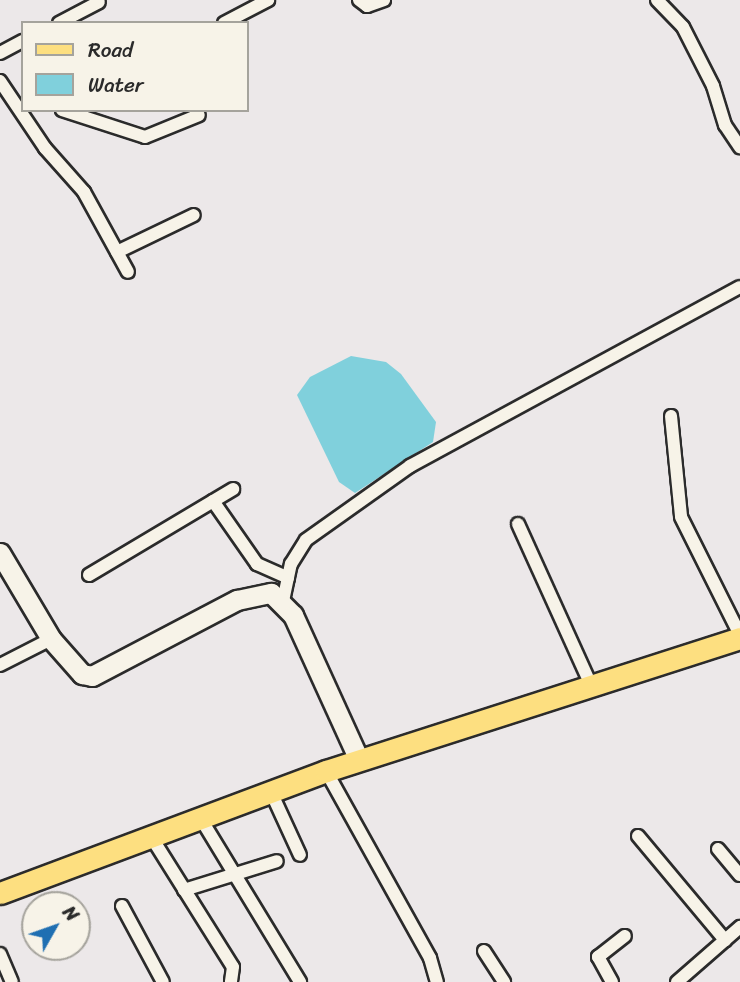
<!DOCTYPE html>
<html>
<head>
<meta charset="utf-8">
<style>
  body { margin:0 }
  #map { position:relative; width:740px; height:982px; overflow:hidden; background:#ece8e9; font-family:Sriracha,sans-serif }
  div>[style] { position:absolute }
  .water>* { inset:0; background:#80d0dc }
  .roads { filter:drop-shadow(2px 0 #2b2b2b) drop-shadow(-2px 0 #2b2b2b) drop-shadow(0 2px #2b2b2b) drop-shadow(0 -2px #2b2b2b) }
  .street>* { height:12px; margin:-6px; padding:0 6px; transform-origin:6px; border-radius:6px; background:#f7f3e8 }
  .secondary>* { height:19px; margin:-9.5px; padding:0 9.5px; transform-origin:9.5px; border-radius:9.5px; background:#f7f3e8 }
  .primary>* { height:21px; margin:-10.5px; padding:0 10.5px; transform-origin:10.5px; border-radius:10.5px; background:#fddf80 }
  span { translate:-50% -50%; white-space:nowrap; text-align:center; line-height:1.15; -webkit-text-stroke:5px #f7f3e8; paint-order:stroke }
  .legend { position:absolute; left:21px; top:21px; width:228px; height:91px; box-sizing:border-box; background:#f7f3e8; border:2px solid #a5a39c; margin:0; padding:9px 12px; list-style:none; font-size:21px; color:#2b2b2b }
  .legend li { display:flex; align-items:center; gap:14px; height:35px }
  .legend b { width:35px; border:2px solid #a5a39c }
  .north { position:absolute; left:21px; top:891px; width:70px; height:70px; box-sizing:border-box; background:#f7f3e8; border:2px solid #a5a39c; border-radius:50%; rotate:50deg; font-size:19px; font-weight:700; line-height:28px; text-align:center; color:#2b2b2b }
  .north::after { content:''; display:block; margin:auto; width:24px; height:32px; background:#1f6fb2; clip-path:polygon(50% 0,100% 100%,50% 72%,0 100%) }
</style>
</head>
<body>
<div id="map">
  <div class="water">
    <i style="clip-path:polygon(351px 356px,386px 362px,401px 374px,436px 422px,433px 442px,355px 493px,339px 482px,297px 395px,310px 377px)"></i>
  </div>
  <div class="roads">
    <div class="street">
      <i style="left:359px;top:0;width:10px;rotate:37deg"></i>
      <i style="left:367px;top:6px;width:18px;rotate:-19deg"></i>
      <i style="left:657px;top:0;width:37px;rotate:46deg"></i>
      <i style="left:683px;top:27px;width:66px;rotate:63deg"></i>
      <i style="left:713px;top:86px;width:41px;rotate:72.9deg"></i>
      <i style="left:725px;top:125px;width:27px;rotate:56deg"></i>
      <i style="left:59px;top:23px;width:45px;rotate:-27.7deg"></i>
      <i style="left:224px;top:23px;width:50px;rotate:-27.6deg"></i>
      <i style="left:0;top:53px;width:26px;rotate:-28deg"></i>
      <i style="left:0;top:81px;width:81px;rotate:56.1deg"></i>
      <i style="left:45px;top:148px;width:59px;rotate:48.4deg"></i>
      <i style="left:84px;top:192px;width:91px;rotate:61.2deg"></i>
      <i style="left:62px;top:110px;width:87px;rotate:18deg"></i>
      <i style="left:145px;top:137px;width:58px;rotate:-22.2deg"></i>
      <i style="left:117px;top:252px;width:85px;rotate:-25.7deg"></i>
      <i style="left:671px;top:416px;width:101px;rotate:84.3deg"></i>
      <i style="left:681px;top:517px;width:132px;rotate:63.4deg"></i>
      <i style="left:213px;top:501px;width:77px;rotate:55.1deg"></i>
      <i style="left:257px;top:564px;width:34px;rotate:24deg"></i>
      <i style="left:518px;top:524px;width:177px;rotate:65.6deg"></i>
      <i style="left:89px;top:575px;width:168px;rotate:-30.8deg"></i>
      <i style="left:283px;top:601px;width:38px;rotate:-78deg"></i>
      <i style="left:291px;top:564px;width:28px;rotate:-58deg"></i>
      <i style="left:306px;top:540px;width:128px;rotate:-35.4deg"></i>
      <i style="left:410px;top:466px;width:375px;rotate:-28.5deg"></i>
      <i style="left:0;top:665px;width:57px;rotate:-27deg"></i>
      <i style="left:326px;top:771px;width:214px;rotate:60.9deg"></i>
      <i style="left:430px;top:958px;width:25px;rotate:74deg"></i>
      <i style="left:271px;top:792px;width:69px;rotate:65.3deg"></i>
      <i style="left:201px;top:819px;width:191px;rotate:58.7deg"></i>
      <i style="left:638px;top:836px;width:136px;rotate:50.1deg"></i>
      <i style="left:152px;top:838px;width:152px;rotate:57.9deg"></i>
      <i style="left:233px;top:967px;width:15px;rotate:98deg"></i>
      <i style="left:718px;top:849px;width:34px;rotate:50deg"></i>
      <i style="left:184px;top:890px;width:97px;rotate:-17.3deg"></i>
      <i style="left:122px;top:906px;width:86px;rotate:61.7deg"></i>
      <i style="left:484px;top:951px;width:37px;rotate:57deg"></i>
      <i style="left:0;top:954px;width:30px;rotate:67deg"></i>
      <i style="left:612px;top:982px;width:29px;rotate:-119deg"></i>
      <i style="left:598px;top:957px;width:34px;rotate:-38deg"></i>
      <i style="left:677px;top:982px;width:84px;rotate:-41.1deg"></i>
    </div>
    <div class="secondary">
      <i style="left:0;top:553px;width:100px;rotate:59.3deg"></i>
      <i style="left:51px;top:639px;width:47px;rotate:48.5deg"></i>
      <i style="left:82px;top:674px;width:10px;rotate:11deg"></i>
      <i style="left:92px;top:676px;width:164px;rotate:-27.7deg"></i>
      <i style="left:237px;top:600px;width:35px;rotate:-12deg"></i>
      <i style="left:271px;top:593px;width:31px;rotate:45deg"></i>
      <i style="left:293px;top:615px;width:159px;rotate:65.5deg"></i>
    </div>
    <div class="primary">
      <i style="left:0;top:893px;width:348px;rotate:-20.5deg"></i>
      <i style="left:326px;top:771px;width:435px;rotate:-17.8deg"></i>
    </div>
  </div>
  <ul class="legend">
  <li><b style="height:9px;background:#fddf80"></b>Road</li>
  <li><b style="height:19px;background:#80d0dc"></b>Water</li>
  </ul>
  <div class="north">N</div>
</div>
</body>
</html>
